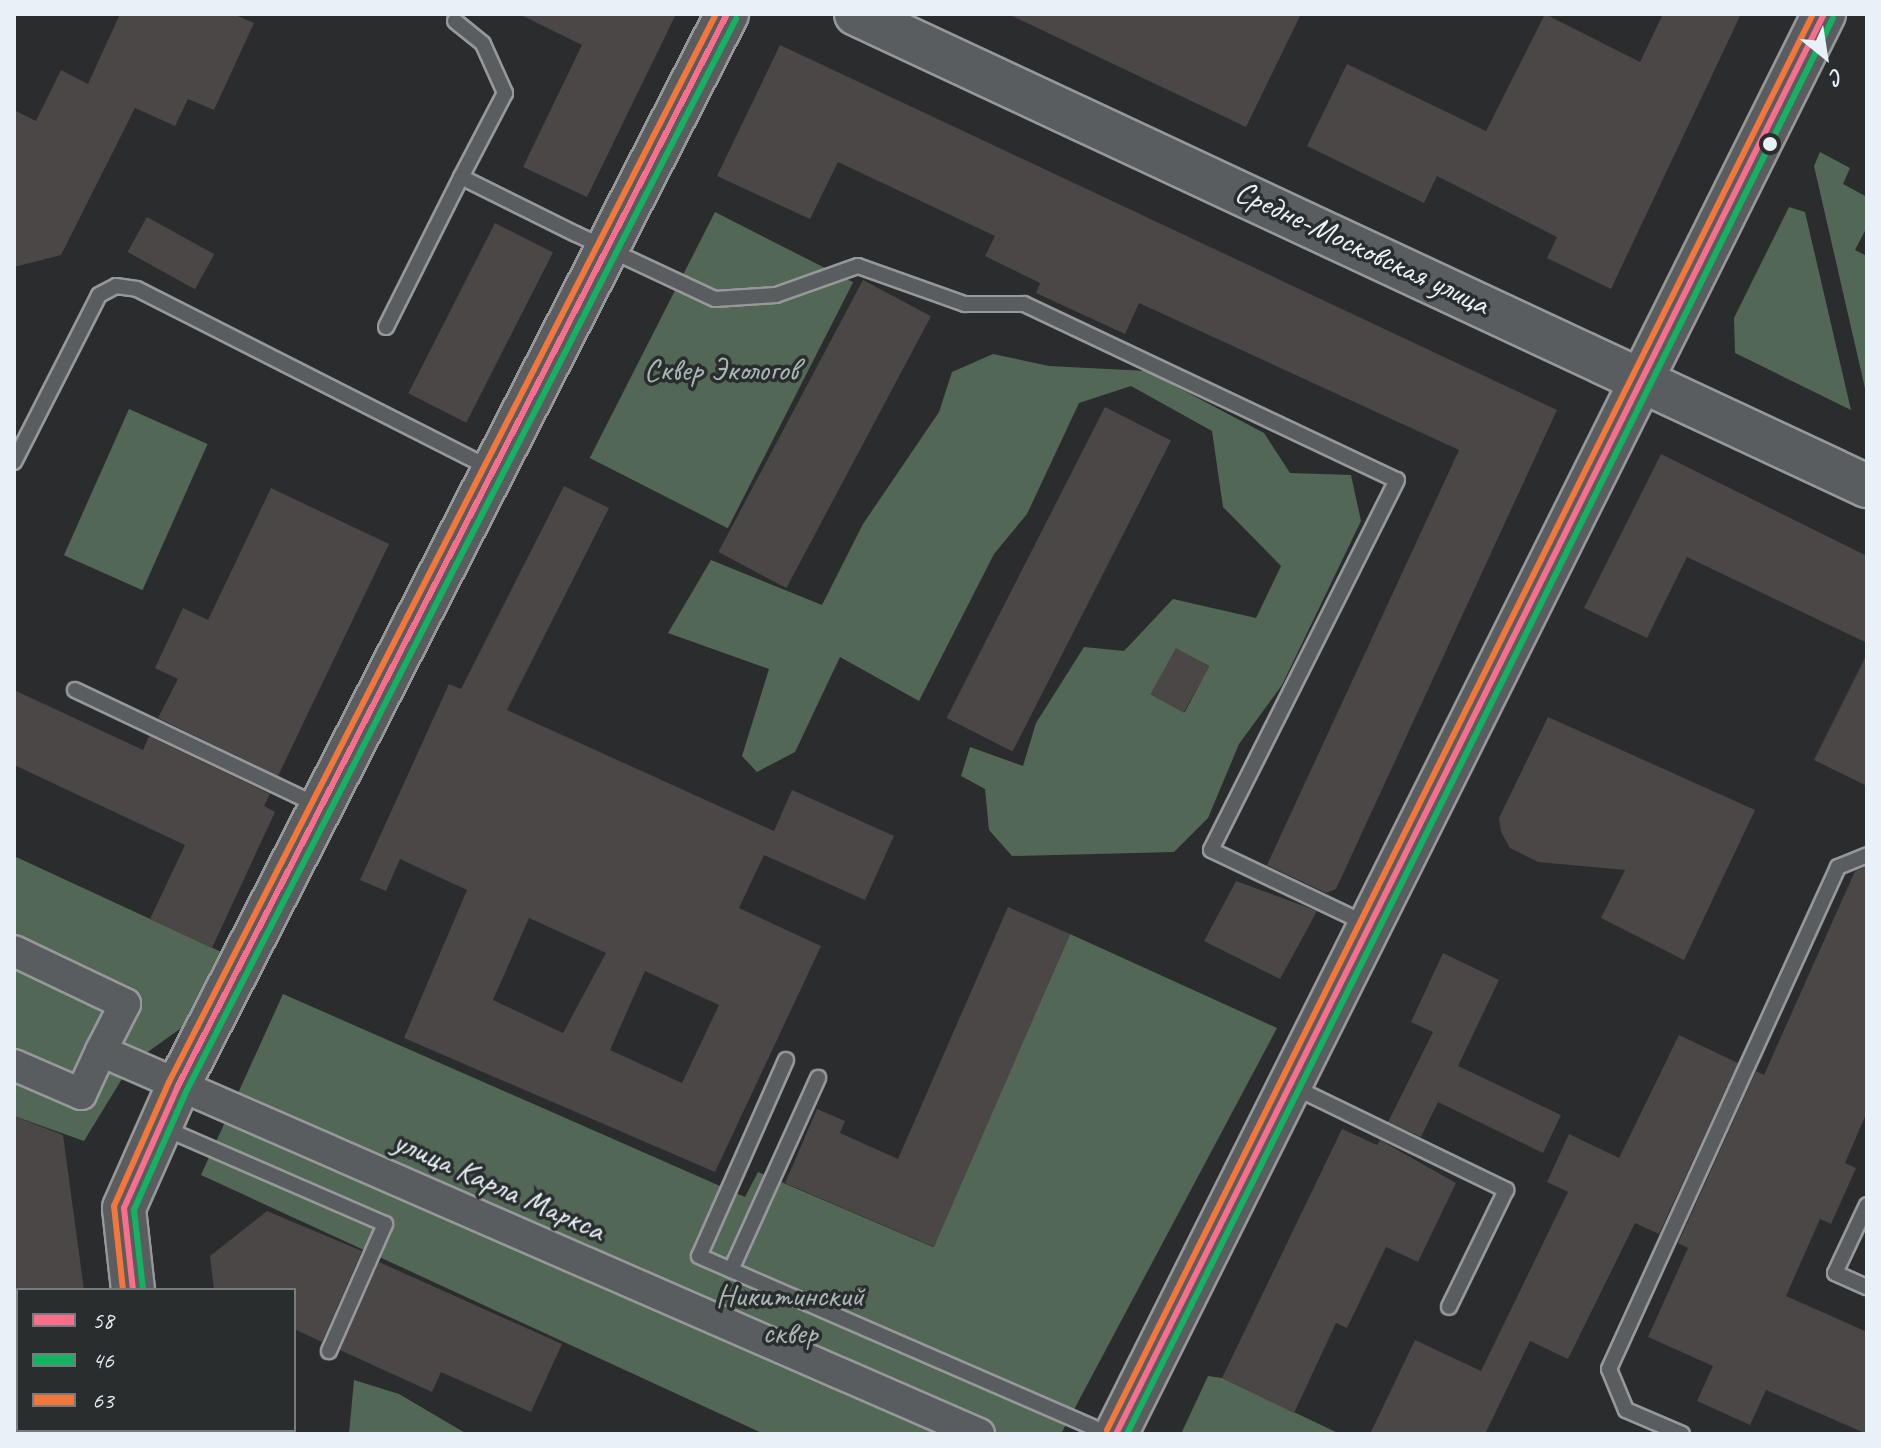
<!DOCTYPE html>
<html>
<head>
<meta charset="utf-8">
<style>
  body { margin:0 }
  #map { position:relative; width:1881px; height:1448px; overflow:hidden; background:#2b2c2d; font-family:Caveat,sans-serif }
  div>[style] { position:absolute }
  .green>* { inset:0; background:#536756; transform-origin:0 0 }
  .building>* { inset:0; background:#4a4746; transform-origin:0 0 }
  .roads { filter:drop-shadow(2px 0 #96989a) drop-shadow(-2px 0 #96989a) drop-shadow(0 2px #96989a) drop-shadow(0 -2px #96989a) }
  .lane>* { height:14px; margin:-7px; padding:0 7px; transform-origin:7px; border-radius:7px; background:#5a5d60 }
  .street>* { height:30px; margin:-15px; padding:0 15px; transform-origin:15px; border-radius:15px; background:#5a5d60 }
  .secondary>* { height:42px; margin:-21px; padding:0 21px; transform-origin:21px; border-radius:21px; background:#5a5d60 }
  .bus-1>* { height:6px; margin:-3px; padding:0 3px; transform-origin:3px; border-radius:3px; background:#fb6d88 }
  .bus-2>* { height:6px; margin:-3px; padding:0 3px; transform-origin:3px; border-radius:3px; background:#13b361 }
  .bus-3>* { height:6px; margin:-3px; padding:0 3px; transform-origin:3px; border-radius:3px; background:#f5763a }
  .dots>* { width:22px; height:22px; translate:-50% -50%; box-sizing:border-box; border:4px solid #2a2d2e; border-radius:50% }
  span { translate:-50% -50%; white-space:nowrap; text-align:center; line-height:1.15; -webkit-text-stroke:7px #2a2d2e; paint-order:stroke }
  .street-label { font-size:32px; color:#e8f1f8 }
  .park-label { font-size:32px; color:#a8b7b2 }
  .frame { position:absolute; inset:0; border:16px solid #e8f1f8; pointer-events:none }
  .legend { position:absolute; left:16px; top:1288px; width:280px; height:144px; box-sizing:border-box; background:#2a2d2e; border:2px solid #767b7f; margin:0; padding:10px 14px; list-style:none; font-size:24px; color:#e8f1f8 }
  .legend li { display:flex; align-items:center; gap:16px; height:40px }
  .legend b { width:40px; border:2px solid #767b7f }
  .north { position:absolute; left:1785px; top:16px; width:80px; height:80px; -webkit-text-stroke:6px #2a2d2e; paint-order:stroke; rotate:150deg; font-size:22px; font-weight:700; line-height:32px; text-align:center; color:#e8f1f8 }
  .north::after { content:''; display:block; margin:auto; width:28px; height:36px; background:#e8f1f8; clip-path:polygon(50% 0,100% 100%,50% 72%,0 100%) }
</style>
</head>
<body>
<div id="map">
  <div class="green">
    <i style="clip-path:polygon(1820px 152px,1850px 168px,1843px 184px,1867px 197px,1867px 227px,1855px 250px,1867px 256px,1867px 397px,1814px 166px)"></i>
    <i style="clip-path:polygon(1789px 207px,1805px 212px,1851px 410px,1735px 353px,1734px 318px)"></i>
    <i style="left:715px;top:212px;width:155px;height:276px;rotate:27deg"></i>
    <i style="clip-path:polygon(evenodd,993px 354px,1049px 366px,1147px 371px,1264px 433px,1290px 473px,1351px 475px,1361px 521px,1282px 685px,1239px 744px,1208px 818px,1174px 852px,1012px 856px,989px 830px,985px 789px,961px 776px,970px 747px,1023px 766px,1036px 723px,1084px 647px,1124px 651px,1173px 599px,1256px 618px,1281px 566px,1223px 507px,1212px 431px,1131px 386px,1079px 403px,1027px 514px,994px 554px,919px 701px,840px 657px,795px 752px,757px 772px,742px 756px,769px 669px,668px 633px,711px 560px,822px 605px,863px 524px,939px 412px,952px 372px,993px 354px,1176px 649px,1209px 666px,1185px 712px,1152px 695px,1176px 649px)"></i>
    <i style="left:129px;top:409px;width:86px;height:160px;rotate:24deg"></i>
    <i style="clip-path:polygon(14px 856px,228px 955px,198px 1016px,131px 1064px,84px 1141px,14px 1116px)"></i>
    <i style="clip-path:polygon(1070px 934px,1277px 1028px,1061px 1434px,764px 1434px,201px 1175px,283px 994px,745px 1197px,758px 1172px,933px 1247px)"></i>
    <i style="clip-path:polygon(1208px 1376px,1222px 1378px,1340px 1434px,1181px 1434px)"></i>
    <i style="clip-path:polygon(354px 1380px,399px 1394px,467px 1434px,349px 1434px)"></i>
  </div>
  <div class="building">
    <i style="clip-path:polygon(120px 14px,233px 14px,254px 23px,214px 110px,188px 99px,175px 126px,135px 108px,61px 255px,14px 267px,14px 110px,36px 121px,61px 70px,88px 84px)"></i>
    <i style="clip-path:polygon(519px 14px,676px 14px,587px 197px,523px 167px,582px 45px)"></i>
    <i style="clip-path:polygon(1008px 14px,1301px 14px,1246px 127px)"></i>
    <i style="clip-path:polygon(1545px 14px,1640px 62px,1663px 14px,1741px 14px,1611px 289px,1547px 258px,1557px 237px,1437px 176px,1424px 203px,1307px 146px,1347px 64px,1486px 131px)"></i>
    <i style="clip-path:polygon(780px 45px,1557px 410px,1336px 889px,1326px 893px,1267px 865px,1459px 450px,1139px 303px,1125px 334px,1036px 293px,1040px 283px,985px 256px,995px 236px,838px 162px,810px 219px,717px 176px)"></i>
    <i style="left:147px;top:217px;width:77px;height:40px;rotate:29deg"></i>
    <i style="left:495px;top:223px;width:65px;height:191px;rotate:27deg"></i>
    <i style="left:863px;top:280px;width:77px;height:308px;rotate:28deg"></i>
    <i style="left:1105px;top:407px;width:74px;height:349px;rotate:27deg"></i>
    <i style="clip-path:polygon(1661px 454px,1867px 556px,1867px 643px,1687px 557px,1647px 638px,1584px 608px)"></i>
    <i style="clip-path:polygon(evenodd,564px 486px,609px 508px,507px 710px,774px 831px,792px 790px,894px 836px,865px 900px,764px 855px,739px 908px,821px 946px,715px 1172px,404px 1038px,467px 890px,400px 859px,386px 891px,360px 880px,449px 684px,461px 689px,564px 486px,529px 918px,606px 953px,563px 1033px,493px 1000px,529px 918px,564px 486px,645px 971px,719px 1005px,682px 1083px,610px 1050px,645px 971px)"></i>
    <i style="clip-path:polygon(271px 488px,389px 544px,278px 776px,158px 718px,178px 679px,155px 668px,183px 608px,208px 620px)"></i>
    <i style="left:1176px;top:648px;width:38px;height:53px;rotate:29deg"></i>
    <i style="clip-path:polygon(1867px 654px,1867px 786px,1814px 760px)"></i>
    <i style="clip-path:polygon(14px 690px,143px 750px,149px 736px,270px 794px,264px 806px,275px 812px,212px 948px,150px 919px,185px 845px,14px 765px)"></i>
    <i style="clip-path:polygon(1548px 717px,1755px 810px,1684px 960px,1601px 918px,1625px 870px,1538px 862px,1510px 848px,1501px 832px,1499px 818px)"></i>
    <i style="clip-path:polygon(1867px 866px,1867px 1112px,1845px 1163px,1856px 1168px,1831px 1224px,1820px 1219px,1786px 1296px,1867px 1332px,1867px 1434px,1766px 1390px,1750px 1425px,1697px 1401px,1713px 1366px,1648px 1337px,1688px 1248px,1678px 1243px,1756px 1071px,1764px 1075px,1855px 871px)"></i>
    <i style="clip-path:polygon(1236px 881px,1317px 911px,1280px 979px,1204px 941px)"></i>
    <i style="clip-path:polygon(1008px 907px,1070px 934px,934px 1247px,785px 1183px,817px 1109px,845px 1121px,840px 1133px,898px 1159px)"></i>
    <i style="clip-path:polygon(1443px 953px,1499px 980px,1458px 1066px,1561px 1115px,1543px 1153px,1438px 1102px,1421px 1137px,1388px 1122px,1433px 1032px,1411px 1022px)"></i>
    <i style="clip-path:polygon(1679px 1035px,1738px 1063px,1659px 1234px,1635px 1223px,1568px 1359px,1530px 1341px,1485px 1434px,1370px 1434px,1415px 1340px,1481px 1371px,1568px 1192px,1547px 1182px,1569px 1134px,1619px 1158px)"></i>
    <i style="clip-path:polygon(14px 1116px,63px 1135px,84px 1290px,14px 1290px)"></i>
    <i style="clip-path:polygon(1342px 1129px,1377px 1145px,1380px 1140px,1456px 1183px,1418px 1262px,1386px 1247px,1347px 1328px,1336px 1323px,1294px 1413px,1222px 1378px)"></i>
    <i style="clip-path:polygon(267px 1211px,362px 1251px,322px 1342px,294px 1329px,294px 1290px,214px 1290px,210px 1256px)"></i>
    <i style="clip-path:polygon(379px 1262px,562px 1344px,531px 1412px,441px 1372px,432px 1392px,340px 1350px)"></i>
  </div>
  <div class="roads">
    <div class="lane">
      <i style="left:455px;top:21px;width:36px;rotate:39deg"></i>
      <i style="left:483px;top:44px;width:54px;rotate:65.8deg"></i>
      <i style="left:505px;top:93px;width:95px;rotate:117.6deg"></i>
      <i style="left:461px;top:177px;width:128px;rotate:26.4deg"></i>
      <i style="left:576px;top:234px;width:153px;rotate:25.1deg"></i>
      <i style="left:715px;top:299px;width:61px;rotate:-3.8deg"></i>
      <i style="left:776px;top:295px;width:87px;rotate:-19.5deg"></i>
      <i style="left:858px;top:266px;width:114px;rotate:19.6deg"></i>
      <i style="left:965px;top:304px;width:59px"></i>
      <i style="left:1024px;top:304px;width:412px;rotate:25.3deg"></i>
      <i style="left:1397px;top:480px;width:414px;rotate:116.7deg"></i>
      <i style="left:1211px;top:850px;width:173px;rotate:25.4deg"></i>
      <i style="left:386px;top:327px;width:168px;rotate:-63.4deg"></i>
      <i style="left:14px;top:462px;width:187px;rotate:-63deg"></i>
      <i style="left:99px;top:295px;width:19px;rotate:-28deg"></i>
      <i style="left:116px;top:286px;width:21px;rotate:8deg"></i>
      <i style="left:137px;top:289px;width:396px;rotate:26.9deg"></i>
      <i style="left:75px;top:690px;width:268px;rotate:25.4deg"></i>
      <i style="left:786px;top:1060px;width:214px;rotate:113.9deg"></i>
      <i style="left:699px;top:1256px;width:447px;rotate:23.5deg"></i>
      <i style="left:1294px;top:1087px;width:236px;rotate:25.9deg"></i>
      <i style="left:1506px;top:1190px;width:130px;rotate:116deg"></i>
      <i style="left:164px;top:1128px;width:241px;rotate:23.5deg"></i>
      <i style="left:385px;top:1224px;width:139px;rotate:113.8deg"></i>
      <i style="left:1867px;top:1205px;width:75px;rotate:115.2deg"></i>
      <i style="left:1835px;top:1273px;width:35px;rotate:24deg"></i>
      <i style="left:731px;top:1270px;width:211px;rotate:-65.6deg"></i>
      <i style="left:14px;top:1363px;width:4px;rotate:-14deg"></i>
      <i style="left:1682px;top:1434px;width:61px;rotate:-156.8deg"></i>
      <i style="left:1626px;top:1410px;width:44px;rotate:-112.5deg"></i>
      <i style="left:1609px;top:1369px;width:552px;rotate:-65.48deg"></i>
      <i style="left:1838px;top:867px;width:31px;rotate:-22deg"></i>
    </div>
    <div class="street">
      <i style="left:14px;top:951px;width:123px;rotate:25.5deg"></i>
      <i style="left:125px;top:1004px;width:53px;rotate:117.1deg"></i>
      <i style="left:14px;top:1065px;width:73px;rotate:23.4deg"></i>
      <i style="left:81px;top:1094px;width:47px;rotate:-65.1deg"></i>
      <i style="left:101px;top:1051px;width:958px;rotate:23.57deg"></i>
    </div>
    <div class="secondary">
      <i style="left:856px;top:14px;width:1116px;rotate:25.03deg"></i>
      <i style="left:133px;top:1290px;width:82px;rotate:-96.3deg"></i>
      <i style="left:124px;top:1208px;width:133px;rotate:-66.1deg"></i>
      <i style="left:178px;top:1086px;width:1204px;rotate:-62.88deg"></i>
      <i style="left:149px;top:1430px;width:4px;rotate:76deg"></i>
      <i style="left:1116px;top:1434px;width:1587px;rotate:-63.5deg"></i>
    </div>
  </div>
  <div class="bus-1">
    <i style="left:133px;top:1290px;width:82px;rotate:-96.3deg"></i>
    <i style="left:124px;top:1208px;width:133px;rotate:-66.1deg"></i>
    <i style="left:178px;top:1086px;width:1204px;rotate:-62.88deg"></i>
    <i style="left:1116px;top:1434px;width:1587px;rotate:-63.5deg"></i>
  </div>
  <div class="bus-2">
    <i style="left:143px;top:1289px;width:80px;rotate:-96.5deg"></i>
    <i style="left:134px;top:1210px;width:131px;rotate:-66.2deg"></i>
    <i style="left:187px;top:1090px;width:1204px;rotate:-62.86deg"></i>
    <i style="left:1127px;top:1434px;width:1582px;rotate:-63.5deg"></i>
  </div>
  <div class="bus-3">
    <i style="left:123px;top:1290px;width:84px;rotate:-96.1deg"></i>
    <i style="left:114px;top:1206px;width:136px;rotate:-66.1deg"></i>
    <i style="left:169px;top:1082px;width:1200px;rotate:-62.88deg"></i>
    <i style="left:1107px;top:1430px;width:1582px;rotate:-63.5deg"></i>
  </div>
  <div class="dots">
    <i style="left:1770px;top:144px;background:#e8f1f8"></i>
  </div>
  <div class="street-label">
    <span style="left:1362px;top:248px;rotate:25deg">Средне-Московская улица</span>
    <span style="left:499px;top:1186px;rotate:24deg">улица Карла Маркса</span>
  </div>
  <div class="park-label">
    <span style="left:721px;top:370px">Сквер Экологов</span>
    <span style="left:790px;top:1315px">Никитинский<br>сквер</span>
  </div>
  <div class="frame"></div>
  <ul class="legend">
  <li><b style="height:10px;background:#fb6d88"></b>58</li>
  <li><b style="height:10px;background:#13b361"></b>46</li>
  <li><b style="height:10px;background:#f5763a"></b>63</li>
  </ul>
  <div class="north">С</div>
</div>
</body>
</html>
